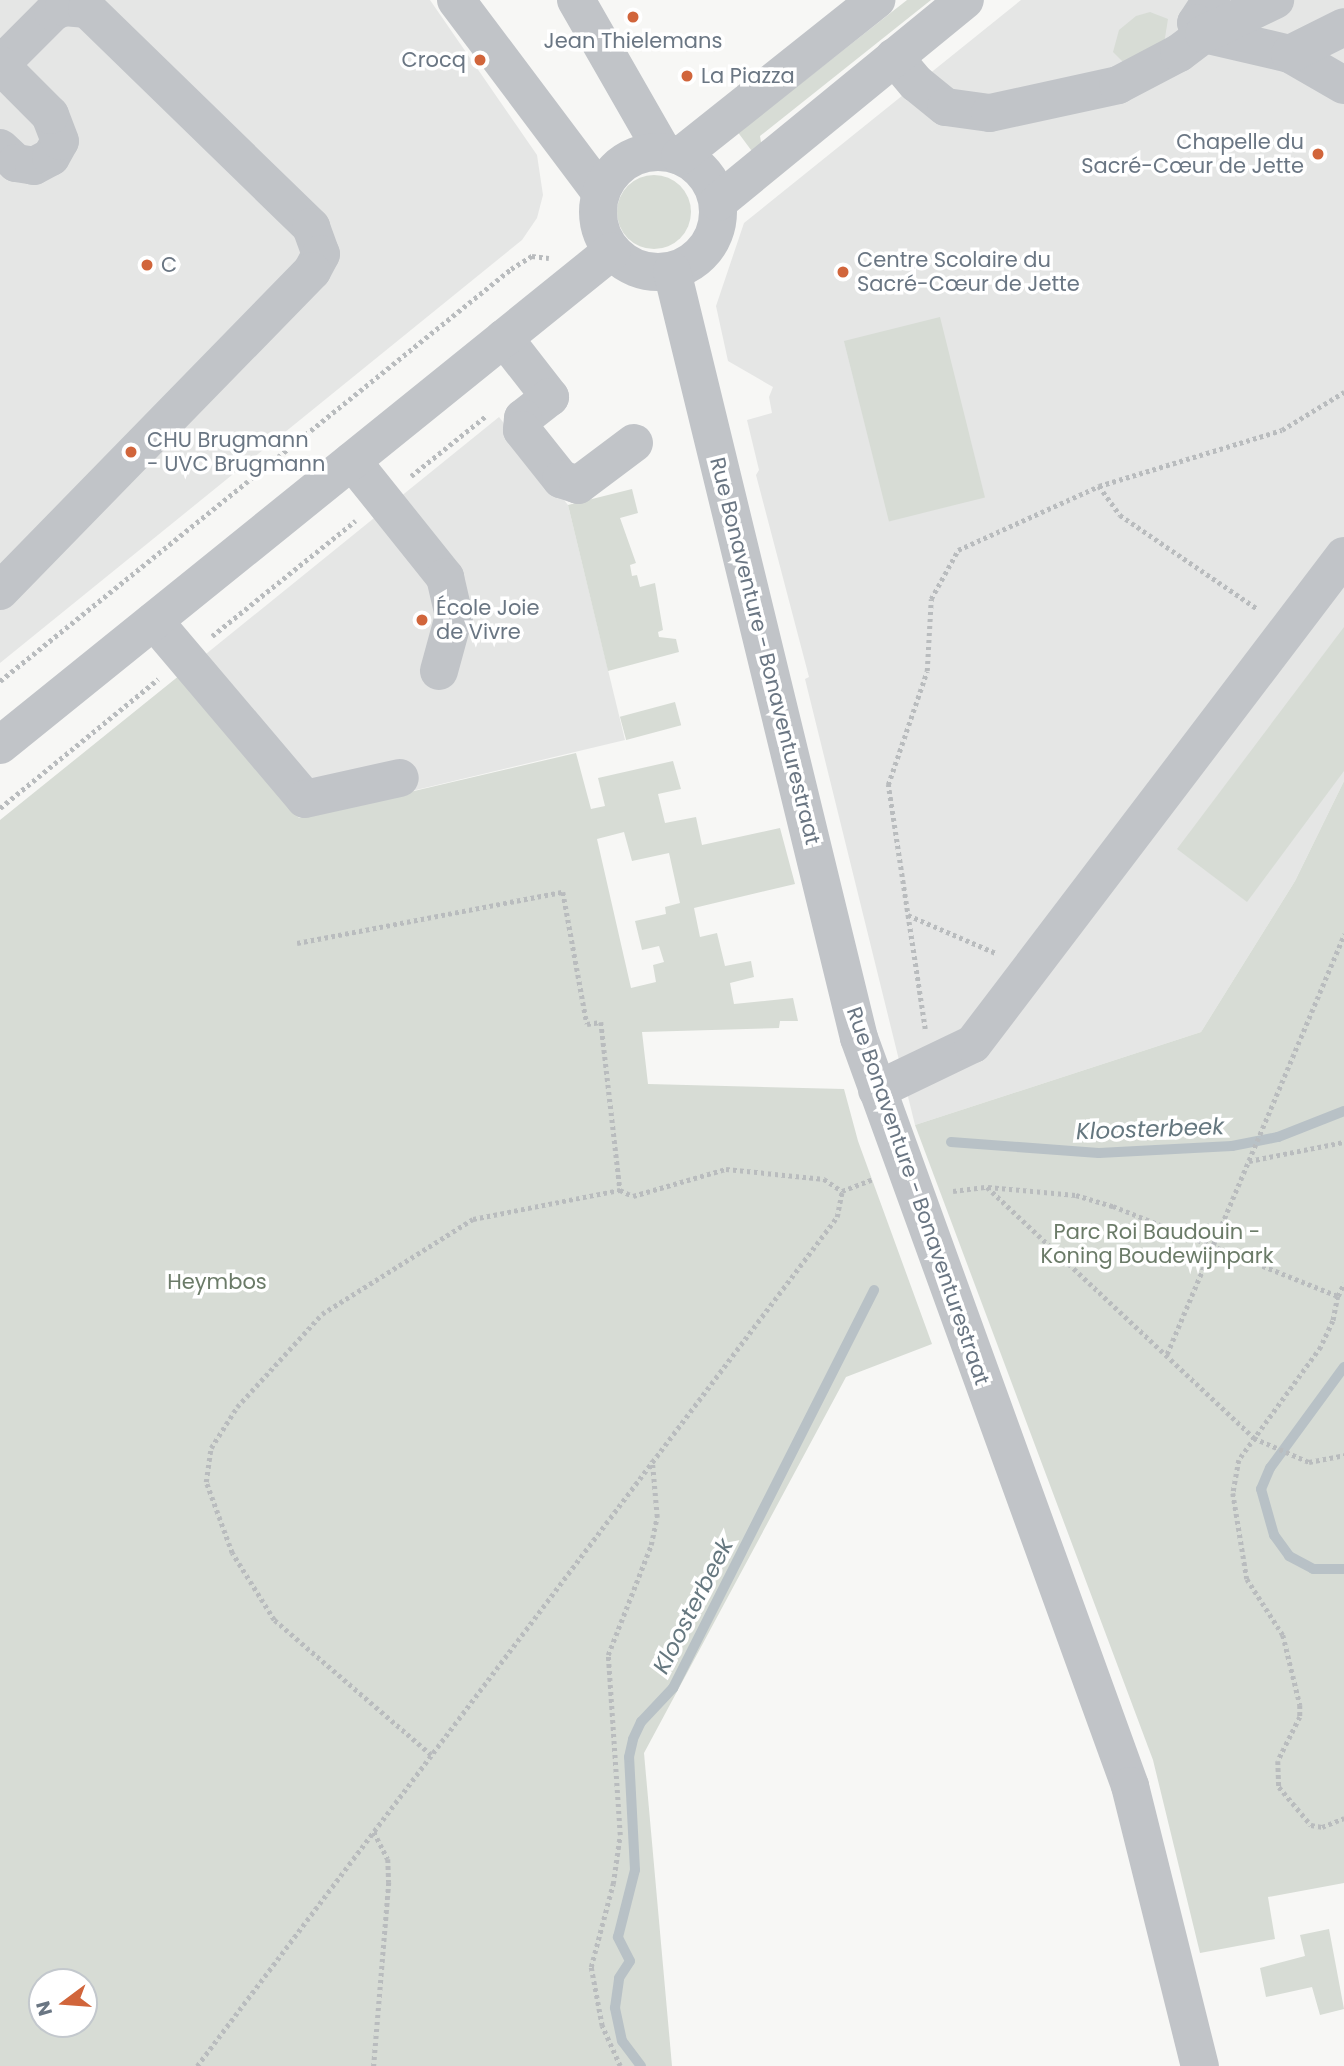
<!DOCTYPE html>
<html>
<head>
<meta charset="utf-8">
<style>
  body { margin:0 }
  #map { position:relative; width:1344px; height:2066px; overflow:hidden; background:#f7f7f5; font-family:Poppins,sans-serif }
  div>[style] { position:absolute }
  .built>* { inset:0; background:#e5e6e5 }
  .green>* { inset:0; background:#d7dcd5; transform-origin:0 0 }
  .round { border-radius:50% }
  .stream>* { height:10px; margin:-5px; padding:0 5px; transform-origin:5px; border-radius:5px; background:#b8c1c6 }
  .path>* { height:4.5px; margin-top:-2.25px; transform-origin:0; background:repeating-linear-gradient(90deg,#b9bcbe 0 3.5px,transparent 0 7px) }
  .minor>* { height:38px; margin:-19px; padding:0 19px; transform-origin:19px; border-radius:19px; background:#c1c4c8 }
  .minor>.ring { margin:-19px; padding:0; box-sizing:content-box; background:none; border:38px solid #c1c4c8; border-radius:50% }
  .dots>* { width:19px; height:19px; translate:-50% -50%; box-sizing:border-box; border:4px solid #fff; border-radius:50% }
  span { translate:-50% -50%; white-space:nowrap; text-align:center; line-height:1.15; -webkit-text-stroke:7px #fff; paint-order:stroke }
  .poi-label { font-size:21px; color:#6a7683 }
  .right { translate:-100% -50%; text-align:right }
  .left { translate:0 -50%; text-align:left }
  .street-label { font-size:21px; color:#6a7683 }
  .park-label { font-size:21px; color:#6b7b68 }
  .water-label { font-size:23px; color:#65777f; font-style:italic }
  .north { position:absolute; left:28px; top:1968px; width:70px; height:70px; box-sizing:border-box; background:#fff; border:2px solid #c3c8cd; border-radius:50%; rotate:254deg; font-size:19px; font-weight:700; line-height:28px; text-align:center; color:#6a7683 }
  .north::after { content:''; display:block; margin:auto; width:24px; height:32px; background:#d1653b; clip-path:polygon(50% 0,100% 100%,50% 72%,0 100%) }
</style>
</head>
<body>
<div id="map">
  <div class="built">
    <i style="clip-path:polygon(0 0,430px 0,537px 155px,543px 195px,537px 218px,522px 240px,0 663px)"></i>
    <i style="clip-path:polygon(1021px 0,1344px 0,1344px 781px,1295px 881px,1201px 1032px,915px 1125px,805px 679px,809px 677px,756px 475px,759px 470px,747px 420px,772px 413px,769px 397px,773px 387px,728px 361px,716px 306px,744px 223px)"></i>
    <i style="clip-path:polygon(499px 417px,568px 505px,625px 740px,299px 818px,180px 675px)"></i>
  </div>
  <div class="green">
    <i style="clip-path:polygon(907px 0,931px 0,760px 136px,762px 148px,754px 154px,734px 127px,748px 125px)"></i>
    <i style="clip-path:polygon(1150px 12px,1168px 19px,1164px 44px,1123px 62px,1113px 52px,1119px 30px,1136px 16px)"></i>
    <i class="round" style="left:617px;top:175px;width:74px;height:74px"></i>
    <i style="left:940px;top:317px;width:186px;height:99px;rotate:76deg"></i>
    <i style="clip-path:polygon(632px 489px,638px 513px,620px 518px,636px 563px,630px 565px,632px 576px,637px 575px,640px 587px,655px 583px,663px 630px,658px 632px,659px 637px,676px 639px,679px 652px,608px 671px,568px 505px)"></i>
    <i style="clip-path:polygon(1344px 627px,1344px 771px,1247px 902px,1177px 849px)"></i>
    <i style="clip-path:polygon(evenodd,180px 675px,299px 818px,576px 753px,591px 809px,605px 806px,598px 778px,673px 761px,681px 789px,658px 794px,665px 823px,696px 817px,702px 845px,780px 828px,795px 884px,694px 908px,700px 937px,717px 933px,725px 966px,751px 961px,754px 977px,730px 983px,734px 1004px,793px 998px,798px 1021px,780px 1021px,779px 1028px,642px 1032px,648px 1084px,844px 1089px,858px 1141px,932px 1344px,846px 1377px,644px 1753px,672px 2066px,0 2066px,0 820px,180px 675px,624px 832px,632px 861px,669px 853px,680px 903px,665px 907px,666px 914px,635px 921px,642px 950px,659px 946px,664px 962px,653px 965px,656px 982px,631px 988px,597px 839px,624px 832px,180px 675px,42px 1982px,84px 1982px,84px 2024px,42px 2024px,42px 1982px)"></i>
    <i style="left:675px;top:702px;width:24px;height:57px;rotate:75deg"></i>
    <i style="clip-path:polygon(1344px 781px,1344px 1883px,1268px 1897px,1275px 1939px,1200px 1953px,1153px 1760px,915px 1125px,1201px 1032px,1295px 881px)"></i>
    <i style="clip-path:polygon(1329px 1929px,1344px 2009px,1320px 2015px,1312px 1987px,1266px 1997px,1260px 1968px,1305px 1956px,1300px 1935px)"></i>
  </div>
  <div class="stream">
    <i style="left:951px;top:1142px;width:148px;rotate:4.3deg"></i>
    <i style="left:1099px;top:1153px;width:133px;rotate:-3deg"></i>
    <i style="left:1232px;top:1146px;width:47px;rotate:-11.1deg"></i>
    <i style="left:1278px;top:1137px;width:71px;rotate:-21.5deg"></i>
    <i style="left:1344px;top:1367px;width:125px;rotate:126.2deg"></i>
    <i style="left:1270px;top:1468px;width:23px;rotate:113deg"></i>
    <i style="left:1261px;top:1489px;width:48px;rotate:74.2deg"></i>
    <i style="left:1274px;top:1535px;width:26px;rotate:54deg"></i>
    <i style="left:1289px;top:1556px;width:27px;rotate:28deg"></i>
    <i style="left:1313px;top:1569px;width:31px"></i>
    <i style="left:641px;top:2066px;width:31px;rotate:-127deg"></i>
    <i style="left:622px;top:2041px;width:34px;rotate:-102deg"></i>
    <i style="left:615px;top:2008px;width:30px;rotate:-82deg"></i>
    <i style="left:619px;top:1978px;width:20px;rotate:-57deg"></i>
    <i style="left:630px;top:1961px;width:27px;rotate:-117deg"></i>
    <i style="left:618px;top:1937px;width:69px;rotate:-75.8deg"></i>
    <i style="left:635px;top:1870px;width:113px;rotate:-93deg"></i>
    <i style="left:629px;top:1757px;width:18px;rotate:-77deg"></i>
    <i style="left:633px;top:1739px;width:19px;rotate:-65deg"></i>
    <i style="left:641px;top:1722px;width:47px;rotate:-46.7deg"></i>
    <i style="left:673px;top:1688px;width:446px;rotate:-63.2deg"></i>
  </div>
  <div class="path">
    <i style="left:411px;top:476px;width:96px;rotate:-38.7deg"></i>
    <i style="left:1099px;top:486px;width:36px;rotate:54deg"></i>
    <i style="left:1120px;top:515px;width:167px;rotate:34.3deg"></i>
    <i style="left:212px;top:636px;width:184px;rotate:-38.8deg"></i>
    <i style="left:0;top:681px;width:656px;rotate:-38.88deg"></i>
    <i style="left:511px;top:269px;width:25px;rotate:-32deg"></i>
    <i style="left:532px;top:256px;width:17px;rotate:7deg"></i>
    <i style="left:0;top:808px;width:204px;rotate:-39.2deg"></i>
    <i style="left:908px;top:915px;width:96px;rotate:23.4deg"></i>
    <i style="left:297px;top:943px;width:271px;rotate:-10.9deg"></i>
    <i style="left:563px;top:892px;width:134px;rotate:79.7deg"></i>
    <i style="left:587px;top:1024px;width:14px;rotate:-8deg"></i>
    <i style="left:601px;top:1022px;width:169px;rotate:83.5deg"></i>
    <i style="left:925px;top:1029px;width:247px;rotate:-98.6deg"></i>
    <i style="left:888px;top:785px;width:120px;rotate:-71.1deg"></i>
    <i style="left:927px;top:671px;width:72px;rotate:-86.8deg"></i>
    <i style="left:931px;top:599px;width:56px;rotate:-61.1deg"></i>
    <i style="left:958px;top:550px;width:155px;rotate:-24.4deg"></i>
    <i style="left:1099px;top:486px;width:191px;rotate:-17deg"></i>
    <i style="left:1282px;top:430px;width:73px;rotate:-31.5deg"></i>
    <i style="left:1249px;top:1161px;width:97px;rotate:-11.3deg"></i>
    <i style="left:988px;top:1187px;width:88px;rotate:5.2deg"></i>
    <i style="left:1076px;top:1195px;width:39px;rotate:17deg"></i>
    <i style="left:1113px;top:1206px;width:242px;rotate:21.8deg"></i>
    <i style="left:1338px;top:1296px;width:25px;rotate:101deg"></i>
    <i style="left:1333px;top:1321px;width:29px;rotate:115deg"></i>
    <i style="left:1321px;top:1347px;width:140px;rotate:126deg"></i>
    <i style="left:1239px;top:1460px;width:34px;rotate:100deg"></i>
    <i style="left:1233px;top:1493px;width:87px;rotate:80.8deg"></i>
    <i style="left:1247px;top:1579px;width:67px;rotate:57.3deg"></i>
    <i style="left:1283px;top:1635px;width:72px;rotate:76.3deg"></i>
    <i style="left:1300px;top:1705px;width:12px;rotate:90deg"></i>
    <i style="left:1300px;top:1717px;width:49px;rotate:116.6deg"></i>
    <i style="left:1278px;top:1761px;width:26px;rotate:88deg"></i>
    <i style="left:1279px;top:1787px;width:50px;rotate:49.9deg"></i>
    <i style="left:1311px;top:1825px;width:11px;rotate:10deg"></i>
    <i style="left:1322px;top:1827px;width:24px;rotate:-22deg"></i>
    <i style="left:953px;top:1191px;width:34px;rotate:-7deg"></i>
    <i style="left:987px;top:1187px;width:366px;rotate:43.2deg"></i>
    <i style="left:1254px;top:1438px;width:60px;rotate:23.6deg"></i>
    <i style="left:1309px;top:1462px;width:36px;rotate:-11deg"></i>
    <i style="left:1338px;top:1296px;width:14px;rotate:-65deg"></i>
    <i style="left:1167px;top:1354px;width:456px;rotate:-67.1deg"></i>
    <i style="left:431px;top:1755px;width:207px;rotate:-139.3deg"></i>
    <i style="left:274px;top:1620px;width:79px;rotate:-122.1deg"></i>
    <i style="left:232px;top:1553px;width:76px;rotate:-110.1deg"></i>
    <i style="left:206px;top:1482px;width:34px;rotate:-82deg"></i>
    <i style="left:211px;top:1448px;width:49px;rotate:-57.6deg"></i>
    <i style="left:237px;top:1407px;width:126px;rotate:-47.6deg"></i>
    <i style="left:322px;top:1314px;width:178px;rotate:-32.2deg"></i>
    <i style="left:473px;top:1219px;width:150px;rotate:-11.2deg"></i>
    <i style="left:620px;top:1190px;width:14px;rotate:25deg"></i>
    <i style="left:633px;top:1196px;width:97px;rotate:-16.2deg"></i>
    <i style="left:726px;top:1169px;width:99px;rotate:5.8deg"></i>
    <i style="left:824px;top:1179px;width:22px;rotate:34deg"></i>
    <i style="left:374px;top:1832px;width:30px;rotate:63deg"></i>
    <i style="left:388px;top:1859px;width:23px;rotate:88deg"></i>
    <i style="left:389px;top:1882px;width:185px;rotate:94.7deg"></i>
    <i style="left:197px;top:2066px;width:1063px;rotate:-52.99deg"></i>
    <i style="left:837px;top:1217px;width:26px;rotate:-79deg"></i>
    <i style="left:842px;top:1191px;width:33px;rotate:-21deg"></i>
    <i style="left:620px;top:2066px;width:44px;rotate:-114.2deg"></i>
    <i style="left:602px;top:2026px;width:60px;rotate:-100.6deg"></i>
    <i style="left:591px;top:1967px;width:86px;rotate:-75.2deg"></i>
    <i style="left:613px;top:1884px;width:49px;rotate:-81.9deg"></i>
    <i style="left:620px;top:1835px;width:180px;rotate:-93.8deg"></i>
    <i style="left:608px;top:1655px;width:118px;rotate:-68.6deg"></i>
    <i style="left:651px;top:1545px;width:29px;rotate:-78deg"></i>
    <i style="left:657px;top:1517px;width:57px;rotate:-95deg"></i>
  </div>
  <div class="minor">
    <i style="left:456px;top:0;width:241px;rotate:53.1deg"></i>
    <i style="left:576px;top:0;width:175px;rotate:60.2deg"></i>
    <i style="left:1211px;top:0;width:27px;rotate:123deg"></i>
    <i style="left:1196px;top:23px;width:14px;rotate:54deg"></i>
    <i style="left:1204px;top:34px;width:88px;rotate:13.1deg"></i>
    <i style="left:1290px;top:54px;width:62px;rotate:29.9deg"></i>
    <i style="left:1290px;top:54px;width:60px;rotate:-26.6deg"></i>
    <i style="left:894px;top:57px;width:34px;rotate:50deg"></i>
    <i style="left:916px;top:83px;width:38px;rotate:39deg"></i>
    <i style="left:946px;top:107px;width:44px;rotate:7.8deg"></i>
    <i style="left:990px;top:113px;width:131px;rotate:-12.3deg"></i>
    <i style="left:1118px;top:85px;width:69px;rotate:-27.7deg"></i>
    <i style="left:1179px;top:53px;width:31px;rotate:-37deg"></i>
    <i style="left:1204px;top:34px;width:79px;rotate:-25.6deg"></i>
    <i style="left:0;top:65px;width:75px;rotate:-45deg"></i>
    <i style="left:53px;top:12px;width:12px;rotate:-24deg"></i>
    <i style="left:64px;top:7px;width:23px;rotate:5deg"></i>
    <i style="left:87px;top:9px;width:313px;rotate:44.2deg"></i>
    <i style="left:311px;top:227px;width:29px;rotate:70deg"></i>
    <i style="left:321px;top:254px;width:19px;rotate:118deg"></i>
    <i style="left:312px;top:271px;width:447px;rotate:134.3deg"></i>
    <i style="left:0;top:148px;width:22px;rotate:43deg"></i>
    <i style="left:16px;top:163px;width:18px;rotate:9deg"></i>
    <i style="left:34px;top:166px;width:19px;rotate:-28deg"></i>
    <i style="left:51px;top:157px;width:18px;rotate:-61deg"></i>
    <i style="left:60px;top:141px;width:28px;rotate:-111deg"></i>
    <i style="left:50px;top:115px;width:71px;rotate:-135deg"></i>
    <i class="ring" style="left:598px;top:152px;width:82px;height:82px"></i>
    <i style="left:680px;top:156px;width:251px;rotate:-38.5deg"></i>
    <i style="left:718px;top:202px;width:319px;rotate:-39.3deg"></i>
    <i style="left:672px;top:271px;width:789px;rotate:76.3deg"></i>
    <i style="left:859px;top:1038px;width:796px;rotate:70.08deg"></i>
    <i style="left:1130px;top:1786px;width:289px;rotate:76deg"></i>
    <i style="left:504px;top:338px;width:75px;rotate:52.1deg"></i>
    <i style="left:550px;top:397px;width:34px;rotate:142deg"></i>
    <i style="left:523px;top:418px;width:12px;rotate:95deg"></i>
    <i style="left:522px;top:430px;width:63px;rotate:51.5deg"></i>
    <i style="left:561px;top:479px;width:18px;rotate:19deg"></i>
    <i style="left:578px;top:485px;width:70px;rotate:-36.9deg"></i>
    <i style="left:352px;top:461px;width:149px;rotate:51.3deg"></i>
    <i style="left:445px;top:577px;width:40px;rotate:77deg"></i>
    <i style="left:454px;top:616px;width:57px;rotate:105.3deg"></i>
    <i style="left:154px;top:621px;width:233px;rotate:49.7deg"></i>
    <i style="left:305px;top:799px;width:97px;rotate:-12.5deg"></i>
    <i style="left:0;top:745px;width:786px;rotate:-38.91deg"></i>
    <i style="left:877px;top:1090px;width:106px;rotate:-25.6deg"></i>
    <i style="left:973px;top:1044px;width:613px;rotate:-52.76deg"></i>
  </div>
  <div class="dots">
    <i style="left:633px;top:17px;background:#d1653b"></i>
    <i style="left:480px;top:60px;background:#d1653b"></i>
    <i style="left:687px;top:76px;background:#d1653b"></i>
    <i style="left:1318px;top:154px;background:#d1653b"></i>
    <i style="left:147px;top:265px;background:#d1653b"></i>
    <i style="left:843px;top:272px;background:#d1653b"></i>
    <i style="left:131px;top:452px;background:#d1653b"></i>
    <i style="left:422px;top:620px;background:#d1653b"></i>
  </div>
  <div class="poi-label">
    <span style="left:633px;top:41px">Jean Thielemans</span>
    <span class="right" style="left:466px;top:60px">Crocq</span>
    <span class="left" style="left:701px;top:76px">La Piazza</span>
    <span class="right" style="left:1304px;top:154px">Chapelle du<br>Sacré-Cœur de Jette</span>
    <span class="left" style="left:857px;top:272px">Centre Scolaire du<br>Sacré-Cœur de Jette</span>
    <span class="left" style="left:161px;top:265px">C</span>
    <span class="left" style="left:147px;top:452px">CHU Brugmann<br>- UVC Brugmann</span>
    <span class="left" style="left:436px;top:620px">École Joie<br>de Vivre</span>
  </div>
  <div class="street-label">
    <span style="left:765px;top:651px;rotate:76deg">Rue Bonaventure - Bonaventurestraat</span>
    <span style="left:918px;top:1196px;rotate:71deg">Rue Bonaventure - Bonaventurestraat</span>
  </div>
  <div class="park-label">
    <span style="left:1157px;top:1244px">Parc Roi Baudouin -<br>Koning Boudewijnpark</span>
    <span style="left:217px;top:1282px">Heymbos</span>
  </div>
  <div class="water-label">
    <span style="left:1150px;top:1129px;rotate:-2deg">Kloosterbeek</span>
    <span style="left:693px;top:1606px;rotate:-63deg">Kloosterbeek</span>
  </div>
  <div class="north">N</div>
</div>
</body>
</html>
